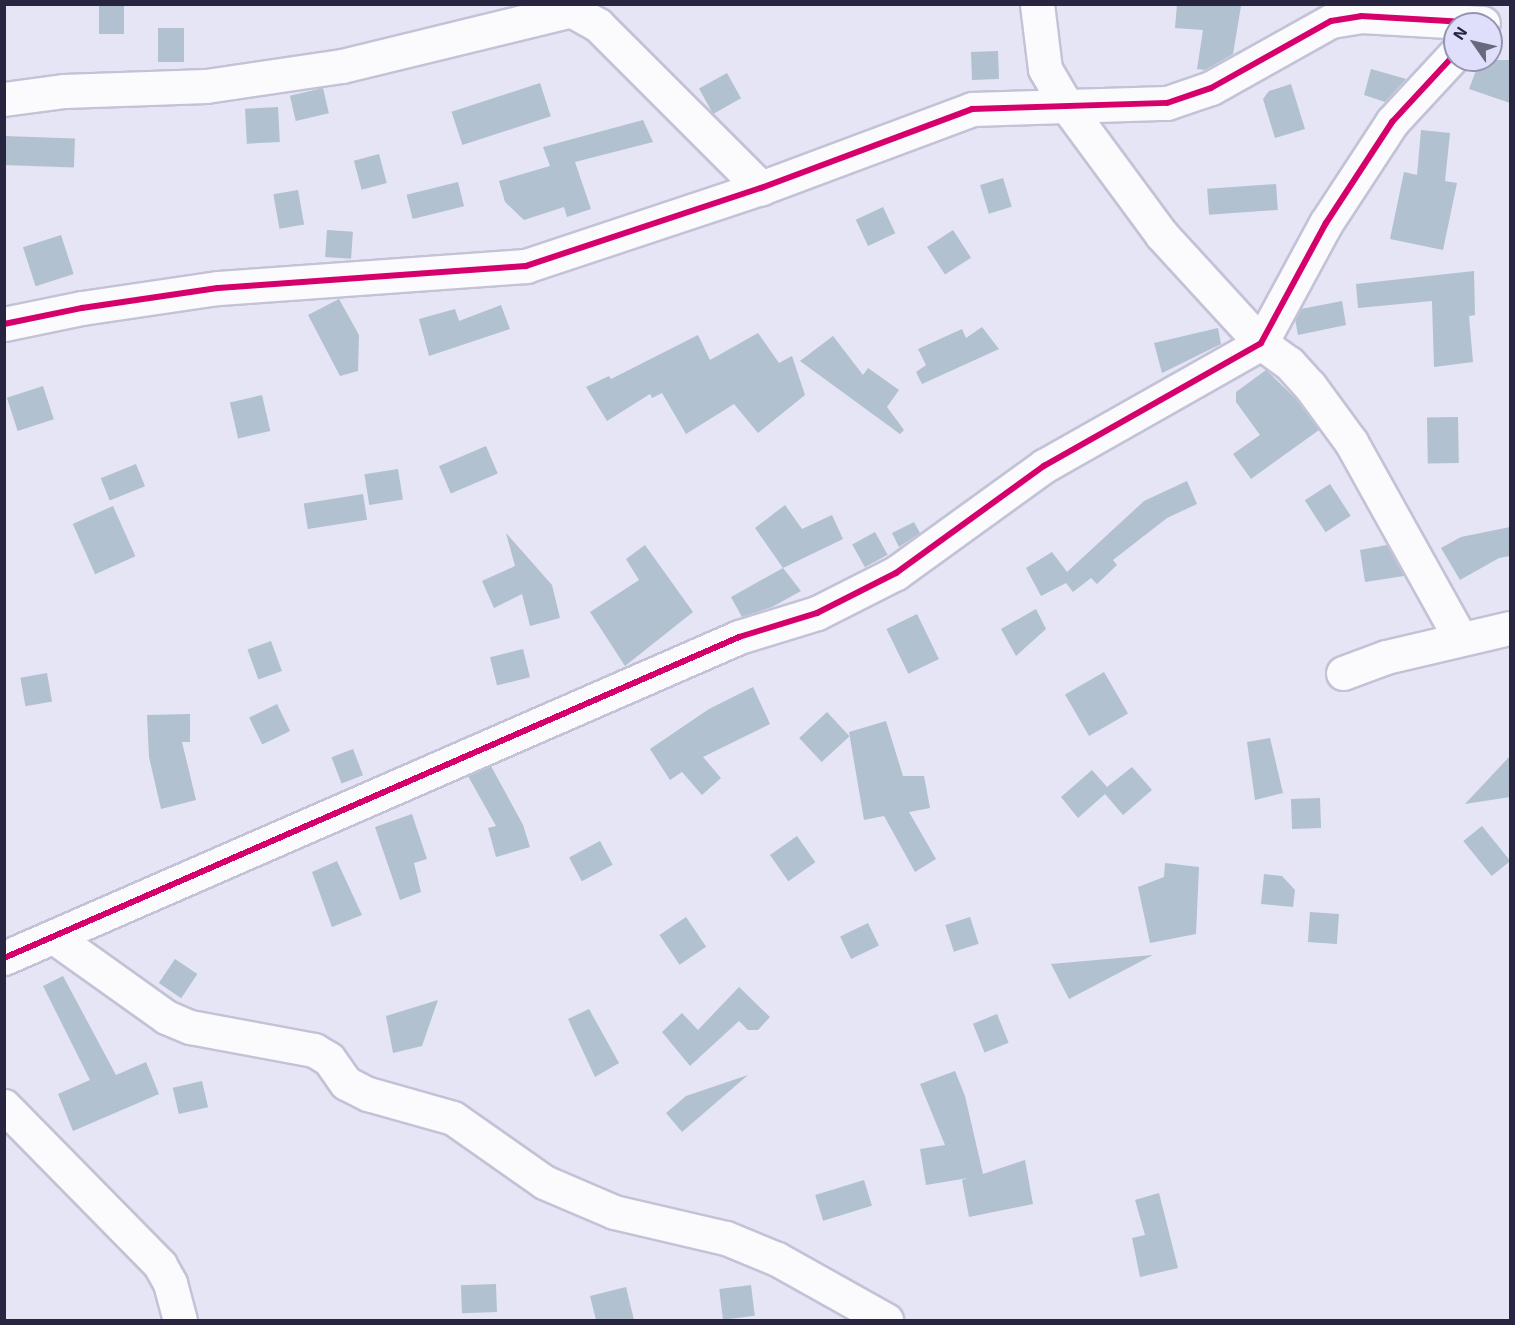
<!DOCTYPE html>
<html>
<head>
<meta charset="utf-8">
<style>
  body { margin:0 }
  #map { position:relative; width:1515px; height:1325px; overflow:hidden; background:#e5e5f5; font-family:"Exo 2",sans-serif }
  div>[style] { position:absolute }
  .building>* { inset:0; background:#b1c1cf; transform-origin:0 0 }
  .roads { filter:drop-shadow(2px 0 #c3c2d6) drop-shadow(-2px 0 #c3c2d6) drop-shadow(0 2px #c3c2d6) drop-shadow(0 -2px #c3c2d6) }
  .minor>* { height:33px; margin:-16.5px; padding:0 16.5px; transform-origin:16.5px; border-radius:16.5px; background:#fbfbfe }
  .cycleway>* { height:6px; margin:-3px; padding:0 3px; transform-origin:3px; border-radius:3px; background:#d6006c }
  span { translate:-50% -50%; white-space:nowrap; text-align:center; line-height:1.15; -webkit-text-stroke:6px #dfdffb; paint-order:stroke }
  .frame { position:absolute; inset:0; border:6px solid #272540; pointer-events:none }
  .north { position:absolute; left:1443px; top:12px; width:60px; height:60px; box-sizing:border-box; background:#dfdffb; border:2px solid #9595b0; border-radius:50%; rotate:304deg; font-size:16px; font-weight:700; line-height:24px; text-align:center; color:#272540 }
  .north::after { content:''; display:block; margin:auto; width:21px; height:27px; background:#6a687f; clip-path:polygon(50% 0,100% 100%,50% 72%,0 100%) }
</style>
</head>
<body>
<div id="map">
  <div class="building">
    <i style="left:99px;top:4px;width:25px;height:30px"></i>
    <i style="clip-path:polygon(1177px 5px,1241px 6px,1233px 54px,1205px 70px,1197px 69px,1203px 30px,1175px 28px)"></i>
    <i style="left:158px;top:28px;width:26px;height:34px"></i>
    <i style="left:998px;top:51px;width:28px;height:27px;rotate:88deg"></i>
    <i style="clip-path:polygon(1480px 60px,1510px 60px,1510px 103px,1469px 89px)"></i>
    <i style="clip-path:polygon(1371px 69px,1406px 79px,1385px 102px,1364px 95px)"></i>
    <i style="left:727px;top:73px;width:29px;height:32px;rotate:61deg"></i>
    <i style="left:540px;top:83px;width:35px;height:93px;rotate:72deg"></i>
    <i style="clip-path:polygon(1291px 84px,1305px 129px,1275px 138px,1263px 99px,1269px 91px)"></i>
    <i style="left:323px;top:88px;width:26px;height:34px;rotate:77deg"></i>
    <i style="left:278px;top:107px;width:35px;height:33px;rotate:87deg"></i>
    <i style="clip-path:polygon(643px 120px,653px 142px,575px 162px,591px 209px,567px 217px,564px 207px,524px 220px,505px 202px,499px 181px,550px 166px,543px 147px)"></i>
    <i style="clip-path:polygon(1421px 130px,1450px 133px,1445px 181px,1457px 183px,1443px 250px,1390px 239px,1404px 172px,1417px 175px)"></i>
    <i style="left:4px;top:136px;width:71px;height:29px;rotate:2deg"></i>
    <i style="left:379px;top:154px;width:30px;height:26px;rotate:75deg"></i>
    <i style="left:1003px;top:178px;width:30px;height:24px;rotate:73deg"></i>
    <i style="left:458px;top:182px;width:25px;height:53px;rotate:76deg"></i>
    <i style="left:1276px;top:184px;width:26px;height:69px;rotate:86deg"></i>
    <i style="left:298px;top:190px;width:35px;height:25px;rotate:80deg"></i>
    <i style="left:883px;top:207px;width:29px;height:30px;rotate:65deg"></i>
    <i style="left:327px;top:230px;width:26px;height:27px;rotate:4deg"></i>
    <i style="left:953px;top:230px;width:33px;height:31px;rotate:57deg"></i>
    <i style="left:61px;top:235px;width:41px;height:40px;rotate:72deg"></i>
    <i style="clip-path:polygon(1474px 271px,1475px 315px,1469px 316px,1473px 362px,1434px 367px,1432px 301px,1358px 308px,1356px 284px)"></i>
    <i style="clip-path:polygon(339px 299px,359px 335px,358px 371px,340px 376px,308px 315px)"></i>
    <i style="clip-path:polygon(1342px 301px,1346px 325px,1298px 335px,1295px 319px,1301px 309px)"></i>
    <i style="clip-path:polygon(501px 305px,510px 329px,429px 356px,419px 319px,455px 309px,459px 321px)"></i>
    <i style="clip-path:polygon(982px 327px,999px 349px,922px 384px,916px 372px,926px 365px,918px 349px,962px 329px,966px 338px)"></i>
    <i style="clip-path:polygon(1218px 328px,1221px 344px,1162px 373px,1154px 343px)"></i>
    <i style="clip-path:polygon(758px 333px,779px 363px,792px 356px,805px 395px,758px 433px,734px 404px,686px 434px,662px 393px,652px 398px,650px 394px,607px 421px,586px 387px,609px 376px,611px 379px,698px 335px,710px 360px)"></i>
    <i style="clip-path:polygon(833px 336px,863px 375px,868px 368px,899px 390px,887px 407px,904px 430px,900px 434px,800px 361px)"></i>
    <i style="clip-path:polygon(1266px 370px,1295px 398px,1319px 430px,1251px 479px,1233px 454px,1260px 435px,1236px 402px,1236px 392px)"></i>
    <i style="left:43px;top:386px;width:35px;height:38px;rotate:72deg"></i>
    <i style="left:262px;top:395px;width:37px;height:33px;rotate:77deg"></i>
    <i style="left:1458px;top:417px;width:46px;height:31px;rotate:89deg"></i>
    <i style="left:486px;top:446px;width:30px;height:51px;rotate:67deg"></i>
    <i style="left:136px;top:464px;width:24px;height:38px;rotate:68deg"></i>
    <i style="left:398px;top:469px;width:31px;height:34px;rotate:81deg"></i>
    <i style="clip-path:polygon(1187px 481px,1197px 504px,1167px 518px,1113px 560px,1117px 565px,1097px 584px,1091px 578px,1073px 592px,1066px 583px,1041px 596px,1026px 568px,1052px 552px,1067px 572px,1144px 501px)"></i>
    <i style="left:1330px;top:484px;width:38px;height:30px;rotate:57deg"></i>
    <i style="left:363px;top:494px;width:26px;height:60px;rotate:81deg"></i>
    <i style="clip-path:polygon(785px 505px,802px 529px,832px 515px,843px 539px,783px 568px,801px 591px,772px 607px,742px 617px,731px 597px,783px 568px,755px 528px)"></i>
    <i style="left:113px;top:506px;width:55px;height:44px;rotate:66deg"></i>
    <i style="clip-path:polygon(914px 522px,920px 533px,899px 547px,892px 533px)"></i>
    <i style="clip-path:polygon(1510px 527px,1510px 556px,1499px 558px,1460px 580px,1441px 548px,1461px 537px)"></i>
    <i style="left:875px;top:532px;width:26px;height:26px;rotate:61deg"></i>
    <i style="clip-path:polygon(506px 533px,552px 585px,560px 618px,530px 626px,522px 594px,494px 608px,482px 581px,515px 566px)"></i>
    <i style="clip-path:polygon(645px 545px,693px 612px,625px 666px,590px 612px,639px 580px,626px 559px)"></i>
    <i style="clip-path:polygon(1387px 545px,1404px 576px,1365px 582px,1360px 550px)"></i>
    <i style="clip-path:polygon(1036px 609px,1046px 629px,1016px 656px,1001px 629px)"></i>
    <i style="left:917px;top:614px;width:50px;height:34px;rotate:64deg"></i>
    <i style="left:271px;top:641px;width:32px;height:25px;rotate:70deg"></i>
    <i style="left:523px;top:649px;width:29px;height:34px;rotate:76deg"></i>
    <i style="left:1104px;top:672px;width:48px;height:45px;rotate:60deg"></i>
    <i style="left:47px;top:673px;width:29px;height:27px;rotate:80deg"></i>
    <i style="clip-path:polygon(753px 687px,770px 724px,703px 757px,721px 778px,702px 795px,682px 772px,670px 780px,650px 749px,709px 709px)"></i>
    <i style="left:277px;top:704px;width:30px;height:31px;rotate:64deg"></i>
    <i style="left:827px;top:712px;width:33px;height:38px;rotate:47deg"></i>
    <i style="clip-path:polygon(190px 714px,190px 742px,182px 742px,196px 800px,161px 809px,149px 757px,147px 715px)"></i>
    <i style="clip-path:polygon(886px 721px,903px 776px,924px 776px,930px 808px,909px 812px,936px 859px,915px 872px,884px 816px,864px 820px,849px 732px)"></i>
    <i style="clip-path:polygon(1270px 738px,1283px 793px,1255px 800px,1247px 742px)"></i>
    <i style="left:353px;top:749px;width:28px;height:23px;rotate:69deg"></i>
    <i style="clip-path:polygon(1510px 756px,1510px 797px,1465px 804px)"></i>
    <i style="clip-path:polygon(491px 766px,523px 825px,530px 847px,496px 857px,488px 828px,496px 826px,468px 776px)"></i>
    <i style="clip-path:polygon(1132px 767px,1152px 790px,1123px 815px,1105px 794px,1078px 818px,1061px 797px,1092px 770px,1107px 787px)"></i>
    <i style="left:1320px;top:798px;width:30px;height:29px;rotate:88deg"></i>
    <i style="clip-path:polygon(412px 814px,427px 859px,414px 863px,421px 892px,400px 900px,375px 827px)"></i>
    <i style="left:1482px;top:826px;width:45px;height:24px;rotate:51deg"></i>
    <i style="left:797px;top:836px;width:32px;height:33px;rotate:55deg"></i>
    <i style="left:600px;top:841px;width:27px;height:35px;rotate:62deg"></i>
    <i style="clip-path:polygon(337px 861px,362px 915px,332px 927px,312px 872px)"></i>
    <i style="clip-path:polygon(1165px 863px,1199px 867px,1196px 934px,1150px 943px,1138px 887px,1164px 877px)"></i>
    <i style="clip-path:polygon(1264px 874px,1282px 876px,1295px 890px,1293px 907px,1261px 904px)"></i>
    <i style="left:1310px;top:912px;width:29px;height:30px;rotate:4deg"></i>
    <i style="left:686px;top:917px;width:36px;height:32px;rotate:56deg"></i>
    <i style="left:970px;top:917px;width:28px;height:26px;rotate:72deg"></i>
    <i style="left:868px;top:923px;width:25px;height:31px;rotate:64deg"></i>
    <i style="clip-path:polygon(1153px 955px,1069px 999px,1051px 964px)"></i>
    <i style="left:175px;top:959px;width:27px;height:29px;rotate:34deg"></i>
    <i style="clip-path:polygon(63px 976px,116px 1075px,146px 1062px,159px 1094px,73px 1131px,58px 1094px,90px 1080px,43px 986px)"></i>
    <i style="clip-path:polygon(739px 987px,770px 1017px,758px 1030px,748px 1030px,739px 1021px,690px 1066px,662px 1032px,682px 1013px,698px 1030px)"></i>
    <i style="clip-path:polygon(438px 1000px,422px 1046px,393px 1053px,386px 1016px)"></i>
    <i style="clip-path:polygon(589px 1009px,619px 1063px,595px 1077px,568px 1019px)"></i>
    <i style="left:997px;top:1014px;width:31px;height:26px;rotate:68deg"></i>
    <i style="clip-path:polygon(955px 1071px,965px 1096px,983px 1174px,1025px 1160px,1033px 1204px,969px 1217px,962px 1180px,968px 1178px,926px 1185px,920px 1149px,945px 1145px,920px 1084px)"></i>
    <i style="clip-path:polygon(748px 1075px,682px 1132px,666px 1113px,686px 1096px)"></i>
    <i style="left:202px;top:1081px;width:27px;height:30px;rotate:77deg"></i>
    <i style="left:864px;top:1180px;width:27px;height:51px;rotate:73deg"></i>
    <i style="clip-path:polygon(1159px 1193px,1178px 1268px,1140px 1277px,1132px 1238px,1145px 1235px,1135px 1200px)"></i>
    <i style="left:496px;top:1284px;width:28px;height:35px;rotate:88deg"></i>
    <i style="left:751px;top:1285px;width:31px;height:32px;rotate:83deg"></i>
    <i style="clip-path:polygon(626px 1287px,634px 1320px,596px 1320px,590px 1296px)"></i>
  </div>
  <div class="roads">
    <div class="minor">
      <i style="left:1037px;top:4px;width:65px;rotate:83deg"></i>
      <i style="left:1045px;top:69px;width:42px;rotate:59.7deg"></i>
      <i style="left:1066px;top:105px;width:160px;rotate:53.6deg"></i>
      <i style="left:1161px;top:234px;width:148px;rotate:47.5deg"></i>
      <i style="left:1261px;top:343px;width:34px;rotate:36deg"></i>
      <i style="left:1289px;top:363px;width:31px;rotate:48deg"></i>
      <i style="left:1310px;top:386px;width:69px;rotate:53.8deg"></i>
      <i style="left:1351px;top:442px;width:224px;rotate:60.9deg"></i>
      <i style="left:4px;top:99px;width:61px;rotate:-7.6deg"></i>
      <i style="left:64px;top:91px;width:142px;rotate:-2deg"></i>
      <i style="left:206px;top:86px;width:137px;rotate:-8.4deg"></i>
      <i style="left:342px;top:66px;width:236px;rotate:-13.7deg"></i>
      <i style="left:571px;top:10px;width:31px;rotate:29deg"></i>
      <i style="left:598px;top:25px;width:231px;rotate:45deg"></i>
      <i style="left:4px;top:324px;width:80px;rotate:-11.6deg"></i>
      <i style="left:82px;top:308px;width:137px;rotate:-8.4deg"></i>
      <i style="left:218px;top:288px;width:309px;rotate:-4.1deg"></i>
      <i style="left:526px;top:266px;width:248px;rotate:-18.4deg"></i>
      <i style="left:761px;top:188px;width:225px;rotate:-20.5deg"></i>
      <i style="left:972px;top:109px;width:195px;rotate:-1.8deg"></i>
      <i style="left:1167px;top:103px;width:46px;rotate:-18.8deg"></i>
      <i style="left:1211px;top:88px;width:137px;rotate:-29.2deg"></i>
      <i style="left:1331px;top:21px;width:30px;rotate:-9deg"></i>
      <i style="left:1361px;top:16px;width:122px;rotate:3.3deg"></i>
      <i style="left:1343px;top:673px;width:46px;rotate:-20.4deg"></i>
      <i style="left:1386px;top:657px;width:127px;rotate:-13.2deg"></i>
      <i style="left:54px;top:937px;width:138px;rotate:35.5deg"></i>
      <i style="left:166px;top:1017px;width:26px;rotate:23deg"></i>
      <i style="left:190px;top:1027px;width:126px;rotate:10.5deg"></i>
      <i style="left:314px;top:1050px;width:17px;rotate:31deg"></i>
      <i style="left:329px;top:1059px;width:29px;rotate:55deg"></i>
      <i style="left:346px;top:1083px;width:25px;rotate:27deg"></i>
      <i style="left:368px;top:1094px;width:88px;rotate:15.8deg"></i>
      <i style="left:453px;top:1118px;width:111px;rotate:35.1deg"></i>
      <i style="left:544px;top:1182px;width:76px;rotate:23.2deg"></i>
      <i style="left:614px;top:1212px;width:115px;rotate:13.1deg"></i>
      <i style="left:726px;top:1238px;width:55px;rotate:22.4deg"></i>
      <i style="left:777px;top:1259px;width:125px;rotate:29.2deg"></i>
      <i style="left:4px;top:958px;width:802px;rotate:-23.59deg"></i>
      <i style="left:739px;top:637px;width:82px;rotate:-17.1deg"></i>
      <i style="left:817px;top:613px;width:89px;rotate:-26.9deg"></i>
      <i style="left:896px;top:573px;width:183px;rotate:-35.9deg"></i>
      <i style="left:1044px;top:466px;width:249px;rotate:-29.5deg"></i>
      <i style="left:1261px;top:343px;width:136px;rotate:-61.6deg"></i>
      <i style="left:1326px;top:223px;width:121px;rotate:-56.8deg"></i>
      <i style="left:1392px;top:122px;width:93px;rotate:-47.2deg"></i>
      <i style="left:4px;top:1106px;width:223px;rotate:45.5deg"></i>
      <i style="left:160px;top:1265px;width:21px;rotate:61deg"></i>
      <i style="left:170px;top:1283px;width:38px;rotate:75deg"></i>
    </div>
  </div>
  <div class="cycleway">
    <i style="left:4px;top:324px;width:80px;rotate:-11.6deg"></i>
    <i style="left:82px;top:308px;width:137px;rotate:-8.4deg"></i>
    <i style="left:218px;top:288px;width:309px;rotate:-4.1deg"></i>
    <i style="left:526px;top:266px;width:248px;rotate:-18.4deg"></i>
    <i style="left:761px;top:188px;width:225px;rotate:-20.5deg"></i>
    <i style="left:972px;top:109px;width:195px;rotate:-1.8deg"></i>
    <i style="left:1167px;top:103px;width:46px;rotate:-18.8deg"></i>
    <i style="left:1211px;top:88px;width:137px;rotate:-29.2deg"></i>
    <i style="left:1331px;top:21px;width:30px;rotate:-9deg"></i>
    <i style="left:1361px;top:16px;width:122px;rotate:3.3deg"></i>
    <i style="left:4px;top:958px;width:802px;rotate:-23.59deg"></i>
    <i style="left:739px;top:637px;width:82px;rotate:-17.1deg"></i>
    <i style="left:817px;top:613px;width:89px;rotate:-26.9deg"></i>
    <i style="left:896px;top:573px;width:183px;rotate:-35.9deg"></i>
    <i style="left:1044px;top:466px;width:249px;rotate:-29.5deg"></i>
    <i style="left:1261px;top:343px;width:136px;rotate:-61.6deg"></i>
    <i style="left:1326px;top:223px;width:121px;rotate:-56.8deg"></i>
    <i style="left:1392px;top:122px;width:93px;rotate:-47.2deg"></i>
  </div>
  <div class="frame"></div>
  <div class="north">N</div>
</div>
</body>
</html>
